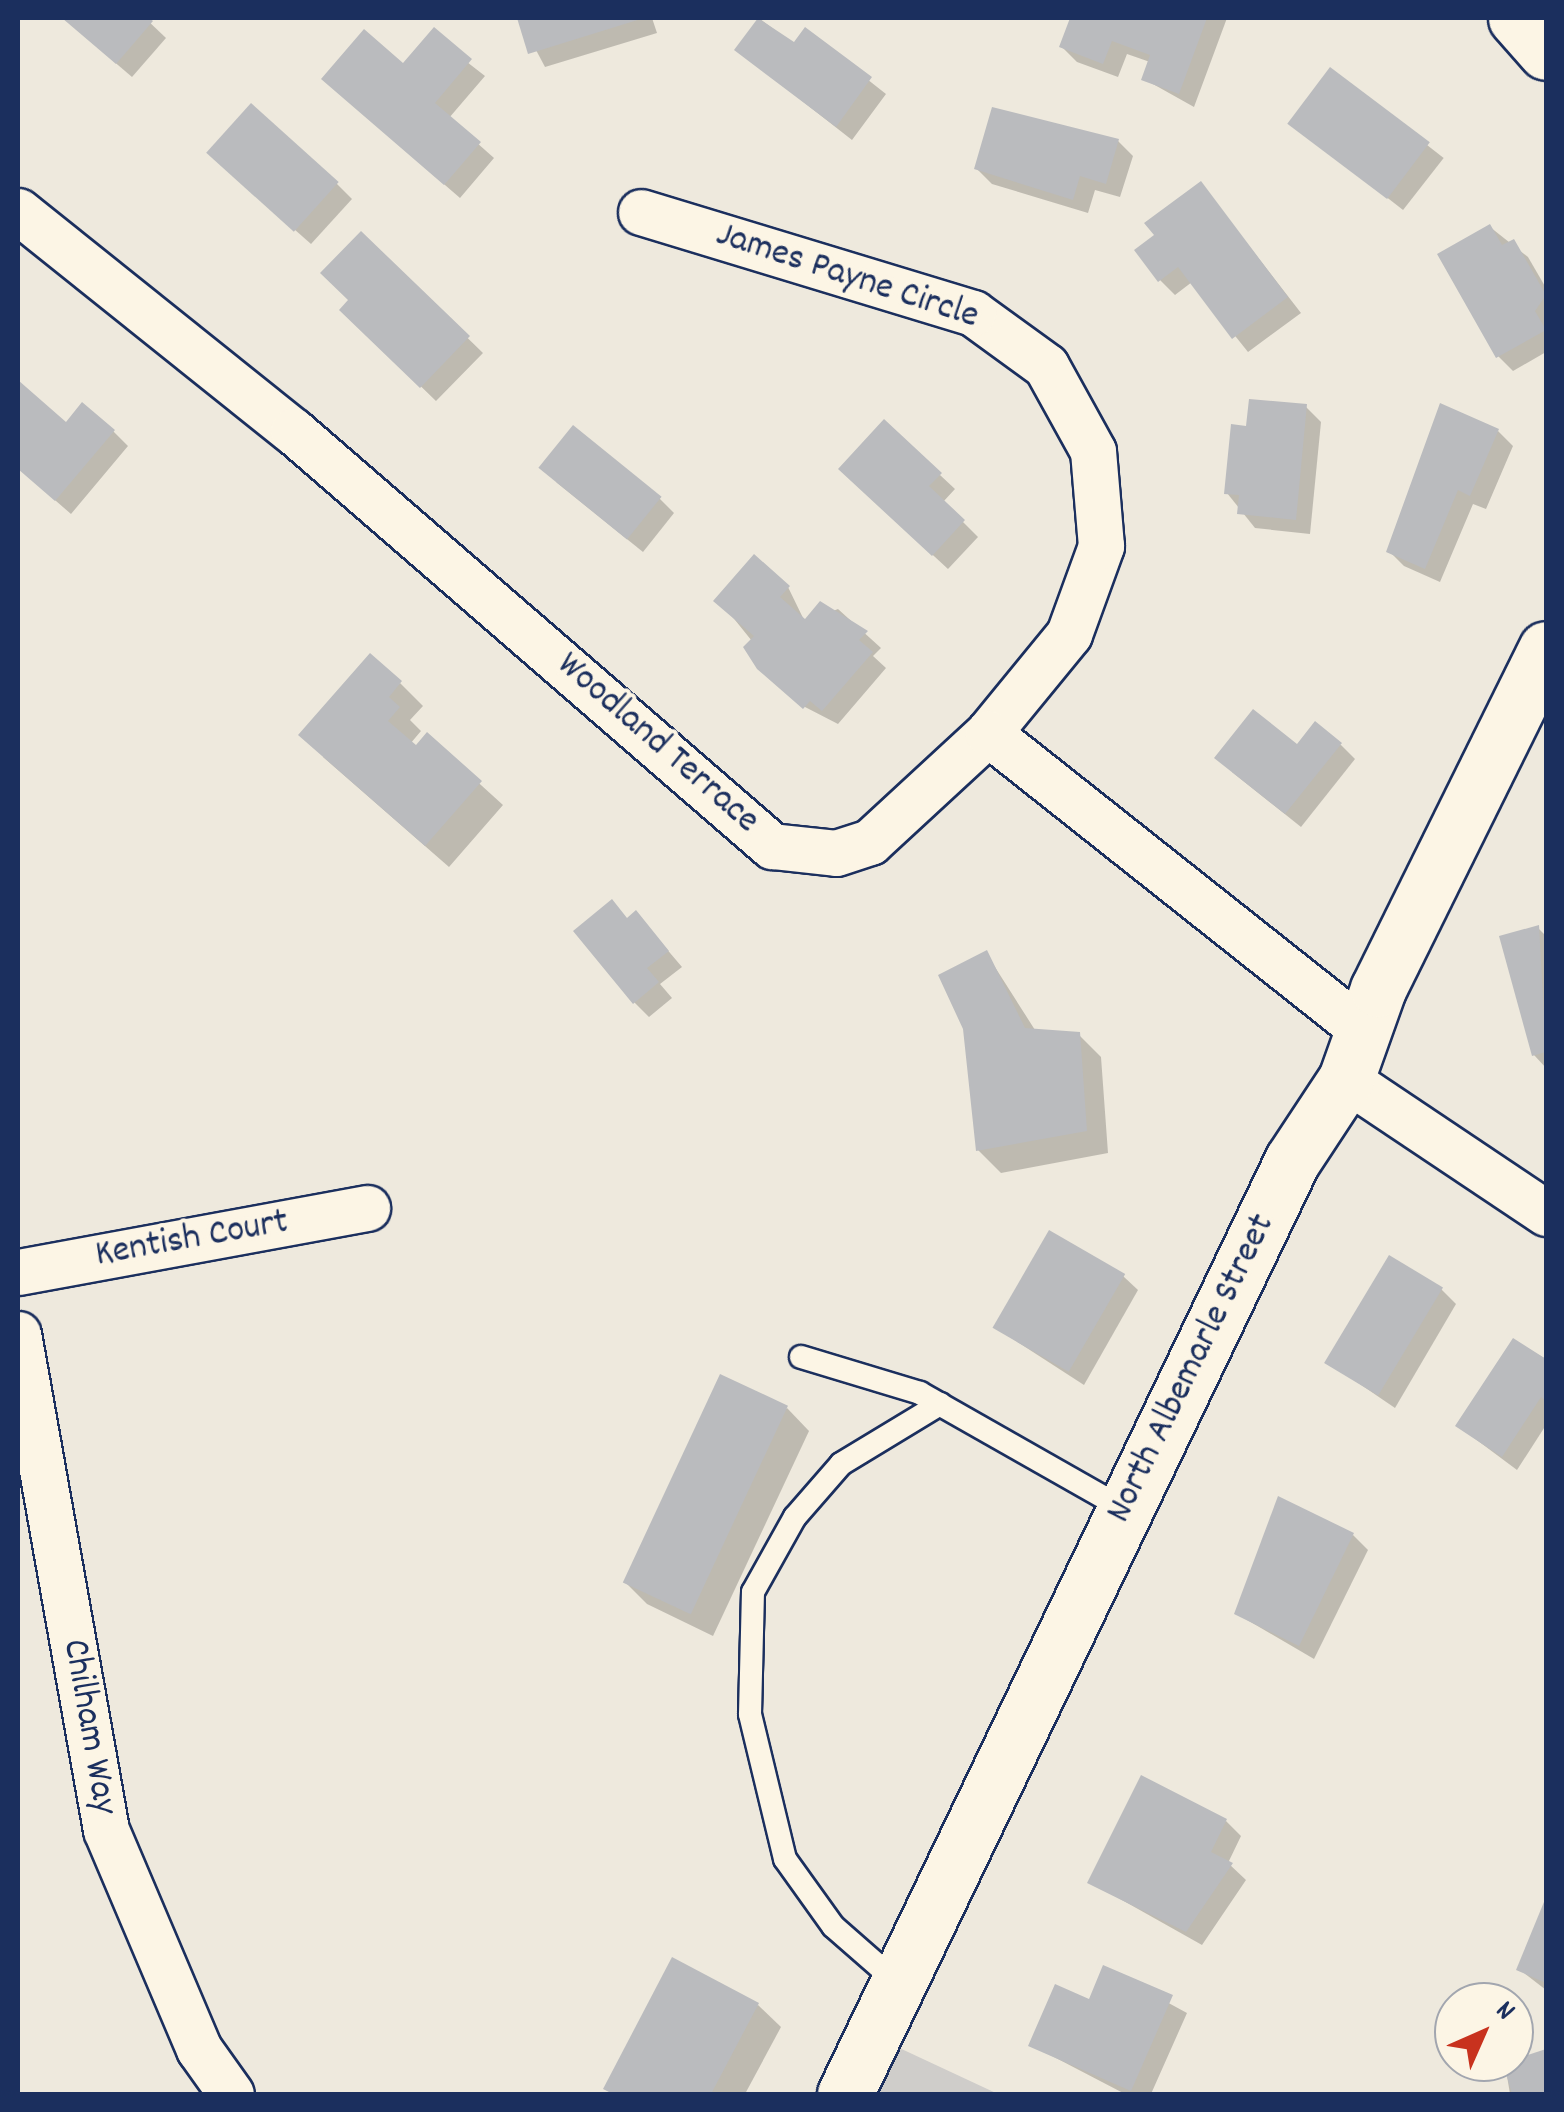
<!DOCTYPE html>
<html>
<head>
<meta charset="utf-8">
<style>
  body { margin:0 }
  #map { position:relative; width:1564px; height:2112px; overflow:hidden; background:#eee9dd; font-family:Dekko,sans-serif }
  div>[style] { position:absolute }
  .green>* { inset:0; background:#cfcdca }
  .shadow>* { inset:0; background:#0003; transform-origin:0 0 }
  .building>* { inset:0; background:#babbbe; transform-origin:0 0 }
  .roads { filter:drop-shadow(2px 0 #1b2f5e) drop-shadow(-2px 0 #1b2f5e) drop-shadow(0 2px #1b2f5e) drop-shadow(0 -2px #1b2f5e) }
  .lane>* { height:22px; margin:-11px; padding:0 11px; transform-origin:11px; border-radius:11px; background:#fcf5e5 }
  .street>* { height:45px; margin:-22.5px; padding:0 22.5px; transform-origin:22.5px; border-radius:22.5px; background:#fcf5e5 }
  .secondary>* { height:55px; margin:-27.5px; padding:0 27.5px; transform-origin:27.5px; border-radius:27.5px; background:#fcf5e5 }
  span { translate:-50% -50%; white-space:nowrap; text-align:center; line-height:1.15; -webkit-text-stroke:8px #fcf5e5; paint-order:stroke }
  .street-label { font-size:38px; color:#1b2f5e }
  .frame { position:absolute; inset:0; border:20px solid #1b2f5e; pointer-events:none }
  .north { position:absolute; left:1434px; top:1982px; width:100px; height:100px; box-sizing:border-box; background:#fcf5e5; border:2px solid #a2a6af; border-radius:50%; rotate:45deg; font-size:28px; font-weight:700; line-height:40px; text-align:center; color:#1b2f5e }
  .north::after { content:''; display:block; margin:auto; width:35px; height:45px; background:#c8321e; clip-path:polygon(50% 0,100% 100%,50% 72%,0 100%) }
</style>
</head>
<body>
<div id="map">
  <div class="green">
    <i style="clip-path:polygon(893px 2045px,998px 2094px,869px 2094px)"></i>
  </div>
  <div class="shadow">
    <i style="clip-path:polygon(63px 18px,145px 18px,166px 38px,132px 77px)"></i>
    <i style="clip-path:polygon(519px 18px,652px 18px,657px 33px,545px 67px)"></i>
    <i style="clip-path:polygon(1072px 18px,1227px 18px,1194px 107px,1144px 79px,1150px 62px,1127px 54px,1118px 77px,1077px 62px,1062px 47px)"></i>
    <i style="clip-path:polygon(760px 19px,795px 45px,806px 31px,886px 94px,852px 140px,737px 50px)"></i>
    <i style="clip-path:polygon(431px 34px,485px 76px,449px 118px,494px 158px,460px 198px,340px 94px,403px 66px)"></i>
    <i style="left:1331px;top:70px;width:143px;height:66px;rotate:38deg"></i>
    <i style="clip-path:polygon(1118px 141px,1133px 156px,1120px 197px,1095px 190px,1088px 213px,992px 184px,977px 169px)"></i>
    <i style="clip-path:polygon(225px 168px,337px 184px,352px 199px,311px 244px)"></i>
    <i style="clip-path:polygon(1201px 184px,1301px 313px,1248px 352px,1192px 282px,1175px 295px,1160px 280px,1157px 236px)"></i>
    <i style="clip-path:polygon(1490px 227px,1528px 257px,1546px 288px,1546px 352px,1513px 371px,1498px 356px)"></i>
    <i style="clip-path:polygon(361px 234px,483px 353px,436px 401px,342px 310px,352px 300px)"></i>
    <i style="clip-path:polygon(18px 383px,66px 425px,113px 431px,128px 446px,71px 514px,18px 468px)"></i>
    <i style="clip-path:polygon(1306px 407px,1321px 422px,1310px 534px,1255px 528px,1227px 493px,1248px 429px)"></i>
    <i style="clip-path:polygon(1498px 431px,1513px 446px,1486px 509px,1473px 504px,1440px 582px,1404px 566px,1389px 551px)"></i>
    <i style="clip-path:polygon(940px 475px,955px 489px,943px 502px,978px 537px,948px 569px,856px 484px)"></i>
    <i style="clip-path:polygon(556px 482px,659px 498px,674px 513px,643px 552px)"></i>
    <i style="clip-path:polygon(788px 587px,805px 622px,838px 609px,881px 648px,873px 656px,886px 668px,838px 724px,805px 707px,731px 615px)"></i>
    <i style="clip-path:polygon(400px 683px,423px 706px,410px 720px,421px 731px,410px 744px,416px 749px,427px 736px,503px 805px,449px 867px,323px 757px)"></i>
    <i style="clip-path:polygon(1341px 745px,1355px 759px,1301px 827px,1232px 772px,1298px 748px)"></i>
    <i style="clip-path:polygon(612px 903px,628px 920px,636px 913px,682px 967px,660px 984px,672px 998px,649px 1017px,634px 1002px)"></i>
    <i style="clip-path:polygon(1538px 928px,1546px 936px,1546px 1068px,1534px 1055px)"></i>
    <i style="clip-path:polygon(986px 953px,1035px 1030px,1079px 1035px,1101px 1057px,1108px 1153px,1001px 1173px,978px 1150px)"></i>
    <i style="clip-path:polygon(1123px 1276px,1138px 1290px,1084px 1385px,996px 1328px)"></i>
    <i style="clip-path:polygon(1441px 1289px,1456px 1304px,1395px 1408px,1329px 1363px)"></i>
    <i style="clip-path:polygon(1514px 1341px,1546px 1359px,1546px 1425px,1517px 1470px,1458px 1426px)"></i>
    <i style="clip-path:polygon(787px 1408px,809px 1431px,713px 1636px,647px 1604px,625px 1582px)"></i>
    <i style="clip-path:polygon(1353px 1535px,1368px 1550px,1314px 1659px,1237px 1614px)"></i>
    <i style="clip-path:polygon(1226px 1821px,1241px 1836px,1228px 1863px,1246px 1880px,1202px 1945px,1090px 1882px)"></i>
    <i style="clip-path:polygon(1546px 1904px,1546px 1990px,1519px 1969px)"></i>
    <i style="clip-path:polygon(1104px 1968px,1187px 2013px,1151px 2094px,1125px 2094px,1031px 2045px,1090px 2002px)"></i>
    <i style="clip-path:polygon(758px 2005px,781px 2027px,745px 2094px,606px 2089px)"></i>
    <i style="clip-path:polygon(1546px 2051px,1546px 2094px,1510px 2094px,1505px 2064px)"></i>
  </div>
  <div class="building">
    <i style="clip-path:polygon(62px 18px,149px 18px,153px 21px,116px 64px)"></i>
    <i style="clip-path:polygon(517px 18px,644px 18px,528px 54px)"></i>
    <i style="clip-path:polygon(758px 18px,794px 42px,805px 27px,872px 77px,836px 127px,734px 50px)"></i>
    <i style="clip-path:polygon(1070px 18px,1207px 18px,1179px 94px,1141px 80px,1150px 55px,1112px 41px,1103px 64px,1059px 47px)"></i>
    <i style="clip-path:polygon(434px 27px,472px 59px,435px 103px,481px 142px,444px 185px,321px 79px,364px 29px,403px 63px)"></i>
    <i style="left:1330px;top:67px;width:125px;height:71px;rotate:37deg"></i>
    <i style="left:251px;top:103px;width:118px;height:67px;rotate:42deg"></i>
    <i style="clip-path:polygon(992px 107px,1119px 139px,1106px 184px,1080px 176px,1073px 200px,974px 169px)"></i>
    <i style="clip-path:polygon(1201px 181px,1288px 297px,1232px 339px,1178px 267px,1158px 282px,1134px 250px,1154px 235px,1144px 223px)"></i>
    <i style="clip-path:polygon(1490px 224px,1502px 245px,1514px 239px,1546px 295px,1535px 311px,1546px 330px,1496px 358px,1437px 254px)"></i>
    <i style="clip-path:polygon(361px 231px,470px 336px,420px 388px,339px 310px,348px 300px,320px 273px)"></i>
    <i style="clip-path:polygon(18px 380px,66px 422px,82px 402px,115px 430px,55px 501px,18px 469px)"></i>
    <i style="clip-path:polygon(1249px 399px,1307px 404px,1296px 520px,1237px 514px,1239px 495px,1224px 494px,1231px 424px,1246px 426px)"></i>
    <i style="clip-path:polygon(1440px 403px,1499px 429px,1470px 496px,1458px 490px,1425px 569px,1386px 552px)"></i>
    <i style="clip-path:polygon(884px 419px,942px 473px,929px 486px,965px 520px,932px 556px,838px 469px)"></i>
    <i style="left:573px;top:425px;width:114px;height:55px;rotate:39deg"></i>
    <i style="clip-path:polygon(754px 554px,790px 586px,780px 597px,805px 619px,820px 601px,868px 631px,859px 640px,873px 652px,822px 711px,810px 701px,803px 709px,757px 669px,743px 647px,754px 636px,713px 601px)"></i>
    <i style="clip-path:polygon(370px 653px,402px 681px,389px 697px,400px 707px,388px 721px,416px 745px,427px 732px,482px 781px,425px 846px,298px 735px)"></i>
    <i style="clip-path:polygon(1253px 709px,1297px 744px,1315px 721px,1342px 743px,1285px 814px,1214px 758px)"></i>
    <i style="clip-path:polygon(612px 899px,627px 918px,636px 910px,669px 951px,647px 968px,659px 982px,633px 1004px,573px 931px)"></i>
    <i style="clip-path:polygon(1539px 925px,1546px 1052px,1532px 1056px,1499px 936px)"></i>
    <i style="clip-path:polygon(987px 950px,1025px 1028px,1080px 1032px,1087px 1131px,976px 1151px,963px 1029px,938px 975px)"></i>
    <i style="left:1049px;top:1230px;width:88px;height:113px;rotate:30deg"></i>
    <i style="left:1389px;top:1255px;width:63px;height:126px;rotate:31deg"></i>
    <i style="clip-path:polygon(1513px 1338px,1546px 1359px,1546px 1401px,1541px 1397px,1502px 1457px,1455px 1426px)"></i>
    <i style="left:720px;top:1374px;width:75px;height:230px;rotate:25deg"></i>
    <i style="clip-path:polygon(1278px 1496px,1354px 1533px,1299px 1646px,1234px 1614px)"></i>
    <i style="clip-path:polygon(1141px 1775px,1227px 1819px,1211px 1852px,1233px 1863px,1186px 1932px,1087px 1883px)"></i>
    <i style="clip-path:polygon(1546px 1897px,1546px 1983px,1516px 1970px)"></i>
    <i style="clip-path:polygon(672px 1957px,759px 2003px,711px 2094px,613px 2094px,603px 2089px)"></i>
    <i style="clip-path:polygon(1103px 1965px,1173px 1995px,1131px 2091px,1028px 2046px,1055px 1984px,1089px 1999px)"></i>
    <i style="clip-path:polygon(1546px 2049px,1546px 2094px,1512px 2094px,1503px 2063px)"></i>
  </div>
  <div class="roads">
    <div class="lane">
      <i style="left:801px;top:1357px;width:124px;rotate:16.8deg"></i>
      <i style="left:920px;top:1393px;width:235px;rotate:29.6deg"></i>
      <i style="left:898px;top:1983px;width:86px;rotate:-138.8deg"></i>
      <i style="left:833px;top:1926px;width:82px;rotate:-125.6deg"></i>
      <i style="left:785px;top:1859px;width:149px;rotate:-103.6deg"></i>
      <i style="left:750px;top:1714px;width:122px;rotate:-88.6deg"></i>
      <i style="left:753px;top:1592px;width:86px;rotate:-60.8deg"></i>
      <i style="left:795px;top:1517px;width:70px;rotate:-49deg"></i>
      <i style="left:841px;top:1464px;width:116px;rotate:-31.2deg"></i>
    </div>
    <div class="street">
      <i style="left:18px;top:211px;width:352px;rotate:38.7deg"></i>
      <i style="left:293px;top:431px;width:634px;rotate:40.91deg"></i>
      <i style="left:772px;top:846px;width:64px;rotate:6.2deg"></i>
      <i style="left:836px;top:853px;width:36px;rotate:-18deg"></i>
      <i style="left:870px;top:842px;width:161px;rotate:-42.7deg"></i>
      <i style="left:988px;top:733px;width:128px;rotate:-50.7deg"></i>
      <i style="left:1069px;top:634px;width:94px;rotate:-70deg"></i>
      <i style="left:1101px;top:546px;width:95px;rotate:-94.8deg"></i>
      <i style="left:1093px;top:451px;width:97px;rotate:-118.9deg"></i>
      <i style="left:1046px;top:366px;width:90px;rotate:-144deg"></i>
      <i style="left:973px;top:313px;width:347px;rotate:-163.1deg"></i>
      <i style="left:988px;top:733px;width:476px;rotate:38.4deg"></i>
      <i style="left:1346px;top:1079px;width:241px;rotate:33.8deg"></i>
      <i style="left:18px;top:1272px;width:355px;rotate:-10.4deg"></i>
      <i style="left:18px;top:1334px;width:504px;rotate:79.94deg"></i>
      <i style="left:106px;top:1830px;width:238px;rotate:67deg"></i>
      <i style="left:199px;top:2049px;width:55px;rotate:54.6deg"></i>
    </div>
    <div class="secondary">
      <i style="left:1516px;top:18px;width:45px;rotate:48.6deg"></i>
      <i style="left:845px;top:2094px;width:1035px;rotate:-64.4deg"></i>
      <i style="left:1292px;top:1161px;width:98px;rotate:-56.6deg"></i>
      <i style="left:1346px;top:1079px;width:96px;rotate:-70.4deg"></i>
      <i style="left:1378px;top:989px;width:379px;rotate:-63.7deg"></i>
    </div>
  </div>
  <div class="street-label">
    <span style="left:847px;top:277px;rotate:18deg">James Payne Circle</span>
    <span style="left:657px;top:744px;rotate:41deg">Woodland Terrace</span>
    <span style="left:192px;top:1240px;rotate:-10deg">Kentish Court</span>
    <span style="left:1192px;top:1369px;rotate:-64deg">North Albemarle Street</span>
    <span style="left:88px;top:1727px;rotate:80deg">Chilham Way</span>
  </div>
  <div class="frame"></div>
  <div class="north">N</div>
</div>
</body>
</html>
